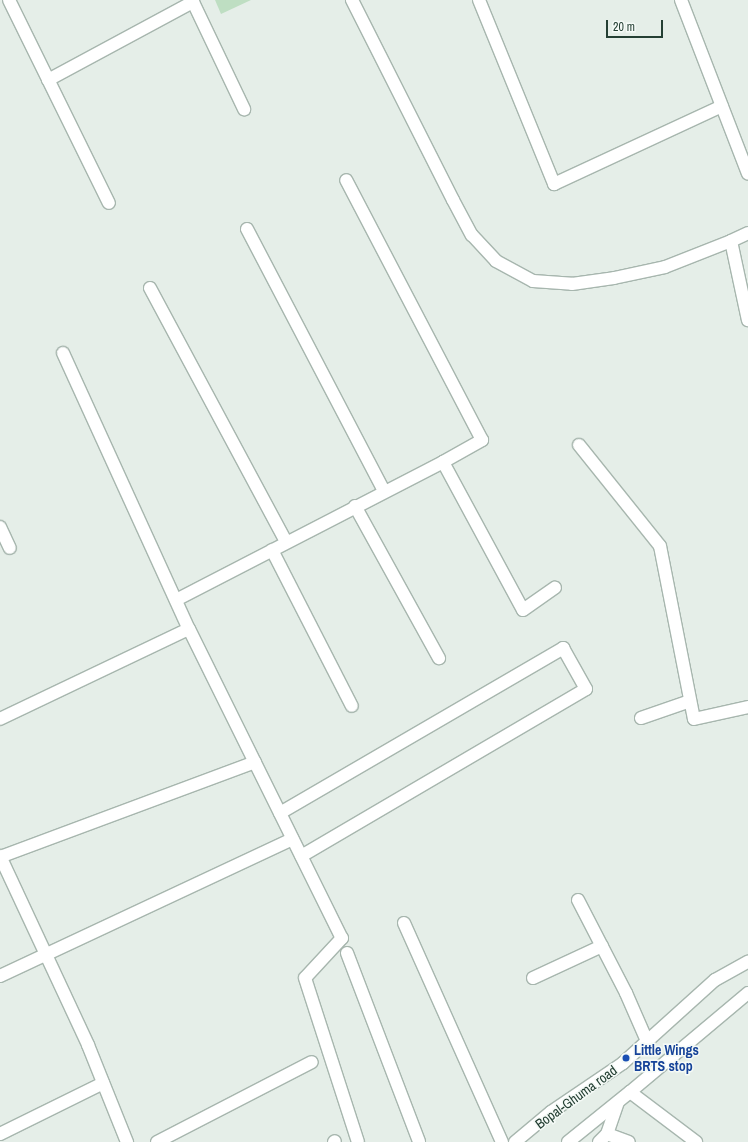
<!DOCTYPE html>
<html>
<head>
<meta charset="utf-8">
<style>
  body { margin:0 }
  #map { position:relative; width:748px; height:1142px; overflow:hidden; background:#e5eee8; font-family:"Archivo Narrow",sans-serif }
  div>[style] { position:absolute }
  .green>* { inset:0; background:#bedec2 }
  .roads { filter:drop-shadow(1px 0 #a7b6ae) drop-shadow(-1px 0 #a7b6ae) drop-shadow(0 1px #a7b6ae) drop-shadow(0 -1px #a7b6ae) }
  .street>* { height:12px; margin:-6px; padding:0 6px; transform-origin:6px; border-radius:6px; background:#fff }
  .secondary>* { height:12px; margin:-6px; padding:0 6px; transform-origin:6px; border-radius:6px; background:#fff }
  .dots>* { width:11px; height:11px; translate:-50% -50%; box-sizing:border-box; border:2px solid #f5faf7; border-radius:50% }
  span { translate:-50% -50%; white-space:nowrap; text-align:center; line-height:1.15; -webkit-text-stroke:3px #f5faf7; paint-order:stroke }
  .transit-label { font-size:14px; color:#164399; font-weight:700 }
  .left { translate:0 -50%; text-align:left }
  .street-label { font-size:14px; color:#243f33 }
  .scale { position:absolute; left:606px; top:20px; width:57px; height:18px; box-sizing:border-box; border:2px solid #243f33; border-top:0; padding-left:5px; font-size:12px; line-height:14px; white-space:nowrap; color:#243f33; -webkit-text-stroke:3px #f5faf7; paint-order:stroke }
</style>
</head>
<body>
<div id="map">
  <div class="green">
    <i style="clip-path:polygon(215px 0,251px 0,221px 14px)"></i>
  </div>
  <div class="roads">
    <div class="street">
      <i style="left:9px;top:0;width:226px;rotate:63.8deg"></i>
      <i style="left:352px;top:0;width:224px;rotate:63.2deg"></i>
      <i style="left:453px;top:200px;width:40px;rotate:62deg"></i>
      <i style="left:472px;top:235px;width:35px;rotate:47deg"></i>
      <i style="left:496px;top:261px;width:42px;rotate:28.4deg"></i>
      <i style="left:533px;top:281px;width:39px;rotate:4deg"></i>
      <i style="left:572px;top:284px;width:42px;rotate:-8.1deg"></i>
      <i style="left:614px;top:278px;width:52px;rotate:-12.2deg"></i>
      <i style="left:665px;top:267px;width:71px;rotate:-21.5deg"></i>
      <i style="left:731px;top:241px;width:81px;rotate:77.9deg"></i>
      <i style="left:479px;top:0;width:199px;rotate:67.8deg"></i>
      <i style="left:554px;top:184px;width:185px;rotate:-24.9deg"></i>
      <i style="left:681px;top:0;width:186px;rotate:68.9deg"></i>
      <i style="left:48px;top:80px;width:165px;rotate:-28.3deg"></i>
      <i style="left:193px;top:2px;width:119px;rotate:64.5deg"></i>
      <i style="left:247px;top:229px;width:296px;rotate:62.4deg"></i>
      <i style="left:731px;top:241px;width:19px;rotate:-25deg"></i>
      <i style="left:150px;top:288px;width:288px;rotate:61.8deg"></i>
      <i style="left:63px;top:353px;width:303px;rotate:65.5deg"></i>
      <i style="left:189px;top:629px;width:345px;rotate:63.7deg"></i>
      <i style="left:342px;top:938px;width:54px;rotate:132.8deg"></i>
      <i style="left:305px;top:978px;width:172px;rotate:72.1deg"></i>
      <i style="left:579px;top:445px;width:129px;rotate:51.3deg"></i>
      <i style="left:660px;top:546px;width:176px;rotate:78.9deg"></i>
      <i style="left:694px;top:719px;width:55px;rotate:-12.5deg"></i>
      <i style="left:443px;top:462px;width:168px;rotate:61.6deg"></i>
      <i style="left:523px;top:610px;width:39px;rotate:-35deg"></i>
      <i style="left:355px;top:506px;width:174px;rotate:61.1deg"></i>
      <i style="left:0;top:527px;width:23px;rotate:65deg"></i>
      <i style="left:272px;top:550px;width:175px;rotate:62.9deg"></i>
      <i style="left:176px;top:600px;width:301px;rotate:-27.3deg"></i>
      <i style="left:443px;top:462px;width:45px;rotate:-29.4deg"></i>
      <i style="left:482px;top:440px;width:293px;rotate:-117.6deg"></i>
      <i style="left:641px;top:718px;width:52px;rotate:-19.1deg"></i>
      <i style="left:0;top:719px;width:209px;rotate:-25.5deg"></i>
      <i style="left:280px;top:813px;width:328px;rotate:-30.2deg"></i>
      <i style="left:563px;top:648px;width:47px;rotate:60.7deg"></i>
      <i style="left:586px;top:689px;width:330px;rotate:149.6deg"></i>
      <i style="left:0;top:856px;width:208px;rotate:65deg"></i>
      <i style="left:88px;top:1045px;width:105px;rotate:68.1deg"></i>
      <i style="left:0;top:857px;width:272px;rotate:-20.4deg"></i>
      <i style="left:578px;top:900px;width:105px;rotate:62.7deg"></i>
      <i style="left:626px;top:993px;width:52px;rotate:66.4deg"></i>
      <i style="left:404px;top:923px;width:240px;rotate:65.9deg"></i>
      <i style="left:347px;top:953px;width:202px;rotate:69.1deg"></i>
      <i style="left:0;top:976px;width:323px;rotate:-25.1deg"></i>
      <i style="left:533px;top:978px;width:76px;rotate:-24.9deg"></i>
      <i style="left:630px;top:1092px;width:83px;rotate:37.1deg"></i>
      <i style="left:0;top:1134px;width:115px;rotate:-26.3deg"></i>
      <i style="left:607px;top:1134px;width:23px;rotate:20deg"></i>
      <i style="left:157px;top:1142px;width:174px;rotate:-27.3deg"></i>
      <i style="left:334px;top:1142px;width:1px;rotate:-45deg"></i>
      <i style="left:599px;top:1142px;width:11px;rotate:-45deg"></i>
      <i style="left:607px;top:1134px;width:34px;rotate:-71deg"></i>
    </div>
    <div class="secondary">
      <i style="left:515px;top:1142px;width:47px;rotate:-39.8deg"></i>
      <i style="left:551px;top:1112px;width:87px;rotate:-34.2deg"></i>
      <i style="left:623px;top:1063px;width:124px;rotate:-42.1deg"></i>
      <i style="left:715px;top:980px;width:38px;rotate:-29deg"></i>
      <i style="left:568px;top:1142px;width:80px;rotate:-38.9deg"></i>
      <i style="left:630px;top:1092px;width:154px;rotate:-40deg"></i>
    </div>
  </div>
  <div class="dots">
    <i style="left:626px;top:1058px;background:#1a4fb4"></i>
  </div>
  <div class="transit-label">
    <span class="left" style="left:634px;top:1058px">Little Wings<br>BRTS stop</span>
  </div>
  <div class="street-label">
    <span style="left:576px;top:1097px;rotate:-36deg">Bopal-Ghuma road</span>
  </div>
  <div class="scale">20 m</div>
</div>
</body>
</html>
